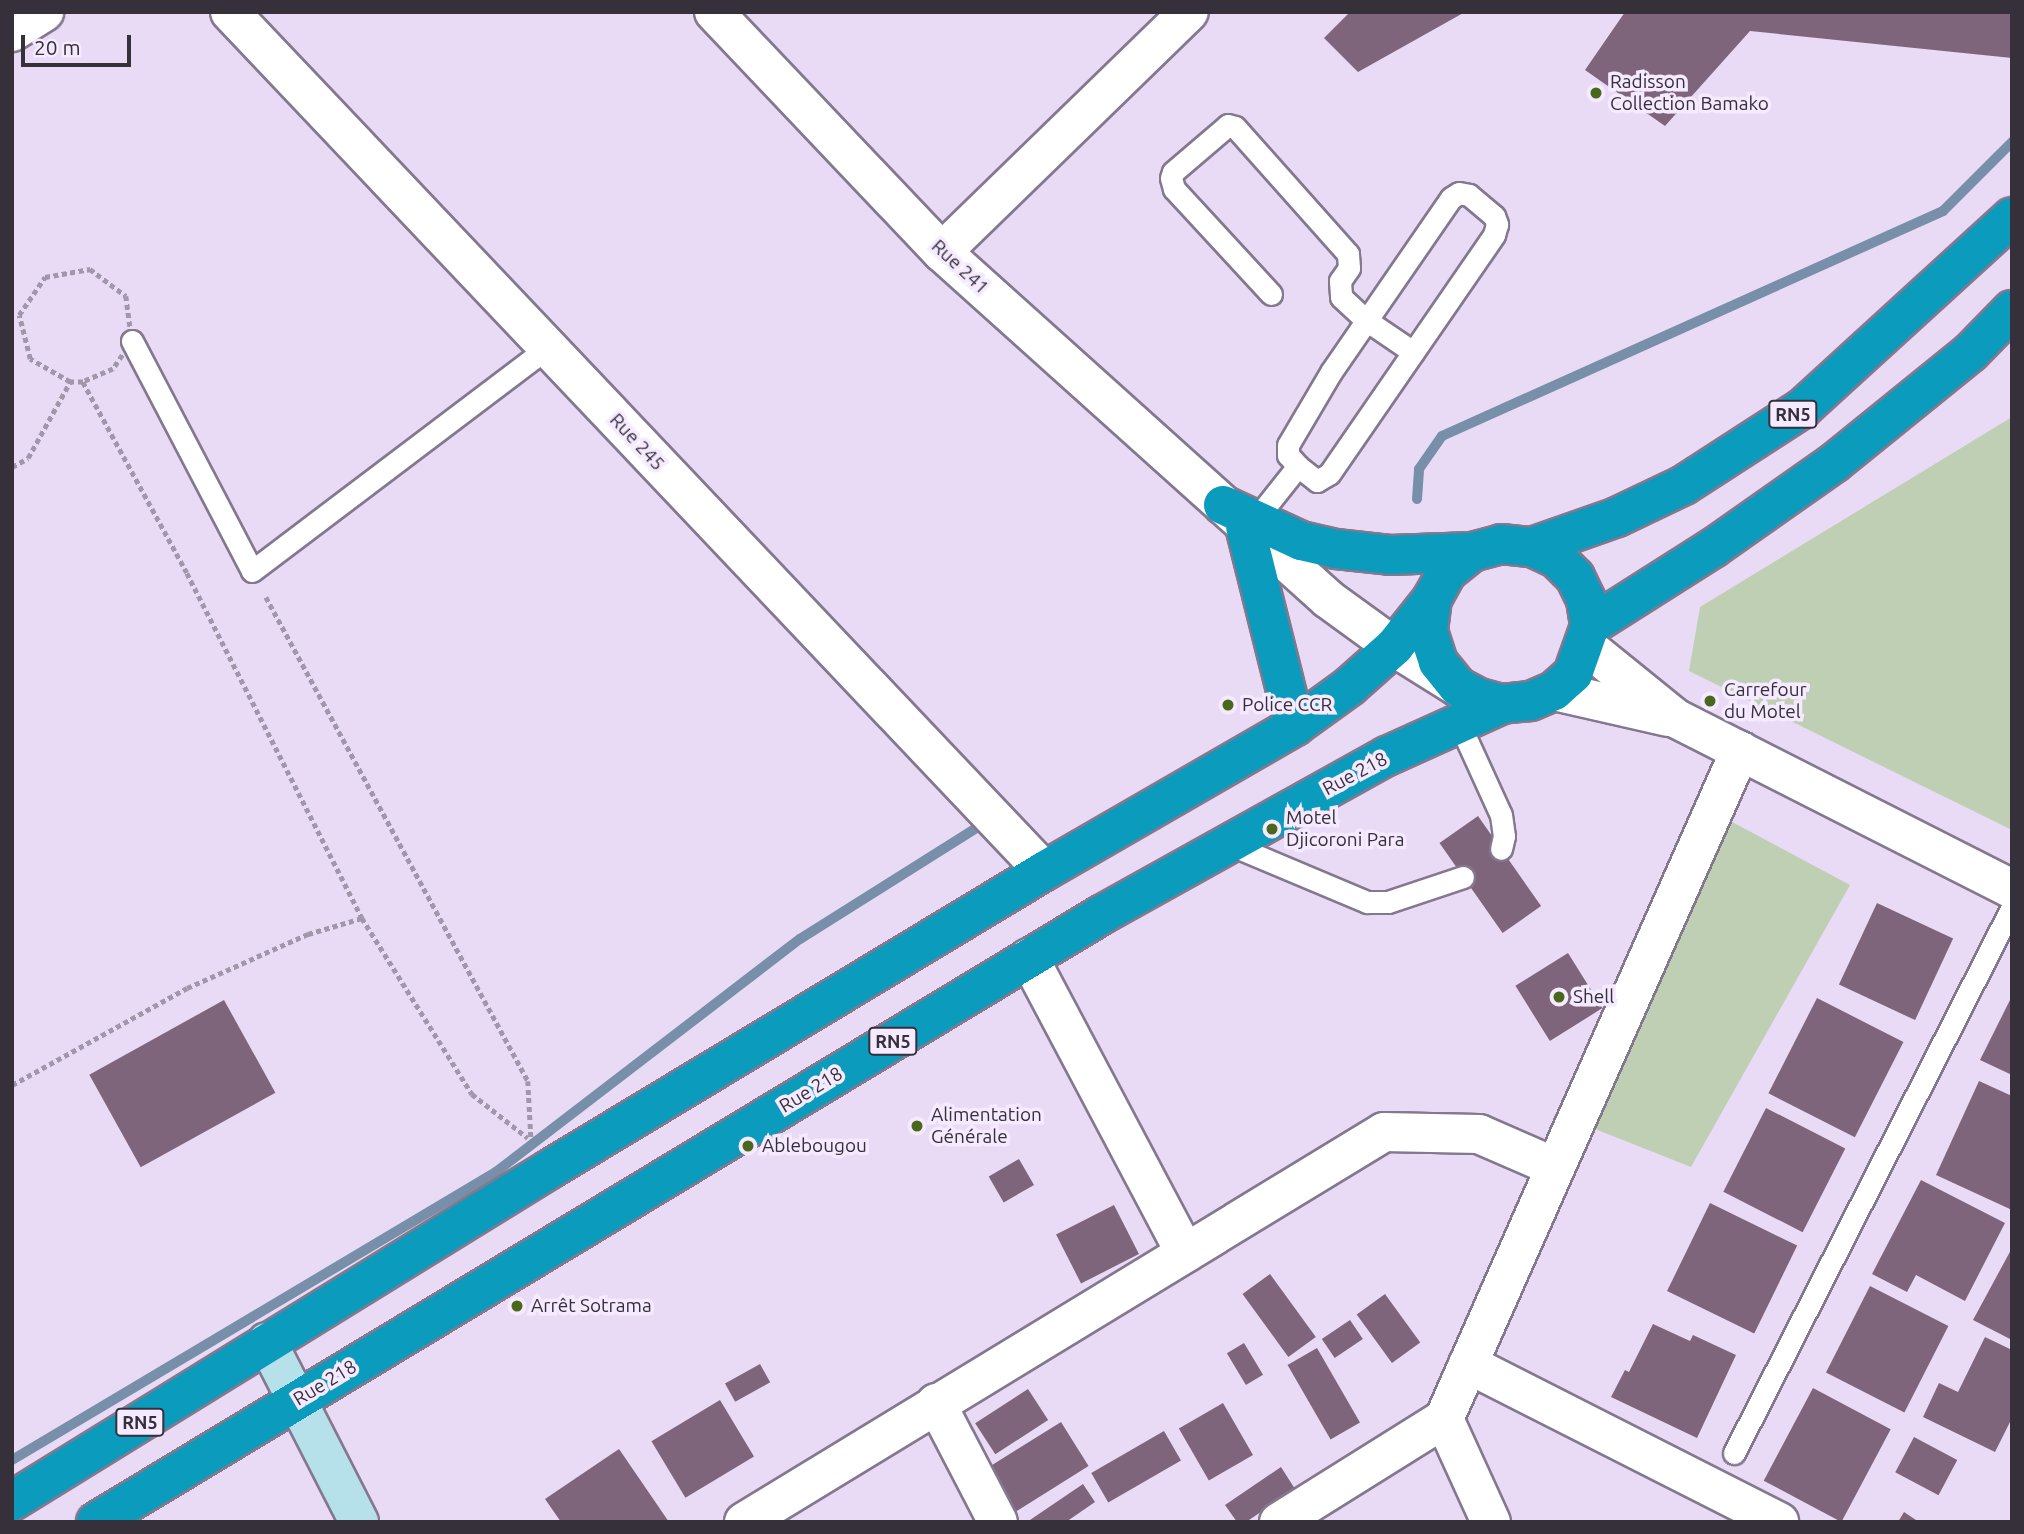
<!DOCTYPE html>
<html>
<head>
<meta charset="utf-8">
<style>
  body { margin:0 }
  #map { position:relative; width:2024px; height:1534px; overflow:hidden; background:#e9dbf6; font-family:Ubuntu,sans-serif }
  div>[style] { position:absolute }
  .green>* { inset:0; background:#bfcfb3 }
  .stream>* { height:10px; margin:-5px; padding:0 5px; transform-origin:5px; border-radius:5px; background:#778fa8 }
  .building>* { inset:0; background:#7f657c; transform-origin:0 0 }
  .path>* { height:4.5px; margin-top:-2.25px; transform-origin:0; background:repeating-linear-gradient(90deg,#a197ab 0 5px,transparent 0 8.5px) }
  .roads { filter:drop-shadow(2px 0 #84788f) drop-shadow(-2px 0 #84788f) drop-shadow(0 2px #84788f) drop-shadow(0 -2px #84788f) }
  .lane>* { height:21px; margin:-10.5px; padding:0 10.5px; transform-origin:10.5px; border-radius:10.5px; background:#fff }
  .street>* { height:38px; margin:-19px; padding:0 19px; transform-origin:19px; border-radius:19px; background:#fff }
  .secondary>* { height:38px; margin:-19px; padding:0 19px; transform-origin:19px; border-radius:19px; background:#b6e1eb }
  .highway>* { height:38px; margin:-19px; padding:0 19px; transform-origin:19px; border-radius:19px; background:#0b9bbc }
  .dots>* { width:19px; height:19px; translate:-50% -50%; box-sizing:border-box; border:4px solid #f5eaff; border-radius:50% }
  span { translate:-50% -50%; white-space:nowrap; text-align:center; line-height:1.15; -webkit-text-stroke:7px #f5eaff; paint-order:stroke }
  .shield-label span { padding:2px 5px; background:#f5eaff; border:2px solid; border-radius:5px; -webkit-text-stroke-width:0 }
  .shield-label { font-size:18px; color:#35303a; font-weight:700 }
  .poi-label { font-size:19px; color:#35303a }
  .left { translate:0 -50%; text-align:left }
  .street-label { font-size:19px; color:#35303a }
  .frame { position:absolute; inset:0; border:14px solid #35303a; pointer-events:none }
  .scale { position:absolute; left:21px; top:35px; width:110px; height:32px; box-sizing:border-box; border:4px solid #35303a; border-top:0; padding-left:9px; font-size:21px; line-height:24px; white-space:nowrap; color:#35303a; -webkit-text-stroke:5px #f5eaff; paint-order:stroke }
</style>
</head>
<body>
<div id="map">
  <div class="green">
    <i style="clip-path:polygon(2012px 417px,2012px 830px,1689px 671px,1700px 607px)"></i>
    <i style="clip-path:polygon(1719px 815px,1850px 885px,1691px 1167px,1595px 1129px)"></i>
  </div>
  <div class="stream">
    <i style="left:1417px;top:499px;width:30px;rotate:-86deg"></i>
    <i style="left:1419px;top:469px;width:40px;rotate:-55.1deg"></i>
    <i style="left:1442px;top:436px;width:549px;rotate:-24.18deg"></i>
    <i style="left:1943px;top:211px;width:98px;rotate:-45deg"></i>
    <i style="left:12px;top:1460px;width:563px;rotate:-30.75deg"></i>
    <i style="left:496px;top:1172px;width:383px;rotate:-37.5deg"></i>
    <i style="left:800px;top:939px;width:207px;rotate:-32.2deg"></i>
  </div>
  <div class="building">
    <i style="clip-path:polygon(1350px 12px,1465px 12px,1358px 72px,1324px 38px)"></i>
    <i style="clip-path:polygon(1625px 12px,2012px 12px,2012px 58px,1750px 31px,1665px 126px,1585px 70px)"></i>
    <i style="left:1478px;top:816px;width:110px;height:47px;rotate:55deg"></i>
    <i style="left:1877px;top:903px;width:84px;height:90px;rotate:25deg"></i>
    <i style="left:1568px;top:953px;width:65px;height:62px;rotate:58deg"></i>
    <i style="clip-path:polygon(2012px 996px,2012px 1075px,1980px 1060px)"></i>
    <i style="left:1817px;top:998px;width:97px;height:107px;rotate:27deg"></i>
    <i style="left:224px;top:1000px;width:106px;height:154px;rotate:61deg"></i>
    <i style="clip-path:polygon(1979px 1081px,2012px 1096px,2012px 1210px,1936px 1175px)"></i>
    <i style="left:1766px;top:1108px;width:89px;height:94px;rotate:27deg"></i>
    <i style="left:1019px;top:1159px;width:30px;height:35px;rotate:60deg"></i>
    <i style="clip-path:polygon(1921px 1180px,2005px 1223px,1965px 1301px,1916px 1275px,1907px 1292px,1872px 1274px)"></i>
    <i style="left:1710px;top:1203px;width:97px;height:98px;rotate:26deg"></i>
    <i style="left:1114px;top:1205px;width:55px;height:65px;rotate:63deg"></i>
    <i style="clip-path:polygon(2012px 1248px,2012px 1340px,1973px 1320px)"></i>
    <i style="left:1270px;top:1274px;width:78px;height:34px;rotate:54deg"></i>
    <i style="left:1870px;top:1286px;width:88px;height:97px;rotate:27deg"></i>
    <i style="left:1385px;top:1294px;width:60px;height:35px;rotate:54deg"></i>
    <i style="left:1350px;top:1320px;width:23px;height:34px;rotate:56deg"></i>
    <i style="clip-path:polygon(1653px 1324px,1690px 1341px,1693px 1335px,1736px 1355px,1697px 1438px,1611px 1397px,1625px 1370px,1629px 1372px)"></i>
    <i style="clip-path:polygon(1985px 1337px,2012px 1350px,2012px 1418px,1995px 1452px,1923px 1417px,1939px 1383px,1958px 1392px)"></i>
    <i style="left:1244px;top:1343px;width:37px;height:20px;rotate:59deg"></i>
    <i style="left:1317px;top:1348px;width:86px;height:34px;rotate:60deg"></i>
    <i style="left:760px;top:1364px;width:21px;height:40px;rotate:61deg"></i>
    <i style="left:1813px;top:1388px;width:88px;height:105px;rotate:28deg"></i>
    <i style="left:1028px;top:1389px;width:37px;height:63px;rotate:57deg"></i>
    <i style="left:720px;top:1400px;width:66px;height:80px;rotate:59deg"></i>
    <i style="left:1223px;top:1403px;width:60px;height:51px;rotate:60deg"></i>
    <i style="left:1061px;top:1422px;width:52px;height:85px;rotate:58deg"></i>
    <i style="left:1164px;top:1431px;width:34px;height:84px;rotate:60deg"></i>
    <i style="left:1914px;top:1437px;width:49px;height:40px;rotate:28deg"></i>
    <i style="clip-path:polygon(619px 1449px,669px 1522px,561px 1522px,545px 1499px)"></i>
    <i style="clip-path:polygon(1281px 1467px,1295px 1489px,1246px 1522px,1237px 1522px,1225px 1505px)"></i>
    <i style="clip-path:polygon(1083px 1484px,1095px 1502px,1066px 1522px,1027px 1522px)"></i>
    <i style="clip-path:polygon(1904px 1512px,1919px 1522px,1898px 1522px)"></i>
  </div>
  <div class="path">
    <i style="left:90px;top:269px;width:45px;rotate:36.9deg"></i>
    <i style="left:126px;top:296px;width:45px;rotate:82.4deg"></i>
    <i style="left:132px;top:341px;width:34px;rotate:124deg"></i>
    <i style="left:113px;top:369px;width:33px;rotate:157deg"></i>
    <i style="left:83px;top:382px;width:13px;rotate:180deg"></i>
    <i style="left:70px;top:382px;width:46px;rotate:-150.1deg"></i>
    <i style="left:30px;top:359px;width:45px;rotate:-104deg"></i>
    <i style="left:19px;top:315px;width:46px;rotate:-55.6deg"></i>
    <i style="left:45px;top:277px;width:46px;rotate:-10.1deg"></i>
    <i style="left:83px;top:382px;width:217px;rotate:61.4deg"></i>
    <i style="left:187px;top:573px;width:387px;rotate:63.1deg"></i>
    <i style="left:362px;top:918px;width:208px;rotate:58deg"></i>
    <i style="left:472px;top:1094px;width:71px;rotate:38.2deg"></i>
    <i style="left:12px;top:467px;width:18px;rotate:-29deg"></i>
    <i style="left:28px;top:458px;width:87px;rotate:-61.1deg"></i>
    <i style="left:266px;top:597px;width:550px;rotate:61.57deg"></i>
    <i style="left:528px;top:1081px;width:56px;rotate:86.9deg"></i>
    <i style="left:12px;top:1085px;width:200px;rotate:-29deg"></i>
    <i style="left:187px;top:988px;width:133px;rotate:-24.1deg"></i>
    <i style="left:308px;top:934px;width:56px;rotate:-16.5deg"></i>
  </div>
  <div class="roads">
    <div class="lane">
      <i style="left:1271px;top:294px;width:143px;rotate:-132.7deg"></i>
      <i style="left:1174px;top:189px;width:11px;rotate:-105deg"></i>
      <i style="left:1171px;top:178px;width:6px;rotate:-72deg"></i>
      <i style="left:1173px;top:172px;width:72px;rotate:-40.5deg"></i>
      <i style="left:1228px;top:125px;width:7px;rotate:16deg"></i>
      <i style="left:1235px;top:127px;width:170px;rotate:48.3deg"></i>
      <i style="left:1348px;top:254px;width:14px;rotate:86deg"></i>
      <i style="left:1349px;top:268px;width:16px;rotate:125deg"></i>
      <i style="left:1340px;top:281px;width:16px;rotate:86deg"></i>
      <i style="left:1341px;top:297px;width:34px;rotate:43deg"></i>
      <i style="left:1366px;top:320px;width:57px;rotate:34.2deg"></i>
      <i style="left:132px;top:341px;width:259px;rotate:62.4deg"></i>
      <i style="left:252px;top:571px;width:370px;rotate:-37.1deg"></i>
      <i style="left:1255px;top:520px;width:69px;rotate:-51.5deg"></i>
      <i style="left:1298px;top:466px;width:15px;rotate:-132deg"></i>
      <i style="left:1288px;top:455px;width:10px;rotate:-90deg"></i>
      <i style="left:1288px;top:445px;width:85px;rotate:-59.5deg"></i>
      <i style="left:1331px;top:372px;width:211px;rotate:-55.4deg"></i>
      <i style="left:1451px;top:198px;width:9px;rotate:-32deg"></i>
      <i style="left:1459px;top:193px;width:10px;rotate:11deg"></i>
      <i style="left:1469px;top:195px;width:33px;rotate:40deg"></i>
      <i style="left:1494px;top:216px;width:9px;rotate:69deg"></i>
      <i style="left:1497px;top:224px;width:11px;rotate:105deg"></i>
      <i style="left:1494px;top:235px;width:290px;rotate:124.6deg"></i>
      <i style="left:1329px;top:474px;width:14px;rotate:150deg"></i>
      <i style="left:1317px;top:481px;width:24px;rotate:-142deg"></i>
      <i style="left:1459px;top:723px;width:101px;rotate:65.5deg"></i>
      <i style="left:1501px;top:815px;width:21px;rotate:82deg"></i>
      <i style="left:1504px;top:836px;width:13px;rotate:103deg"></i>
      <i style="left:1229px;top:844px;width:150px;rotate:22.8deg"></i>
      <i style="left:1367px;top:902px;width:21px"></i>
      <i style="left:1388px;top:902px;width:79px;rotate:-18.4deg"></i>
      <i style="left:1734px;top:1453px;width:613px;rotate:-63.02deg"></i>
    </div>
    <div class="street">
      <i style="left:230px;top:12px;width:1183px;rotate:46.54deg"></i>
      <i style="left:714px;top:12px;width:331px;rotate:46.5deg"></i>
      <i style="left:942px;top:252px;width:519px;rotate:41.95deg"></i>
      <i style="left:1328px;top:599px;width:82px;rotate:36deg"></i>
      <i style="left:1394px;top:647px;width:75px;rotate:32deg"></i>
      <i style="left:12px;top:32px;width:38px;rotate:-32deg"></i>
      <i style="left:942px;top:252px;width:344px;rotate:-44.2deg"></i>
      <i style="left:1585px;top:645px;width:116px;rotate:39deg"></i>
      <i style="left:1675px;top:718px;width:378px;rotate:26.9deg"></i>
      <i style="left:1554px;top:691px;width:117px;rotate:12.8deg"></i>
      <i style="left:1029px;top:958px;width:334px;rotate:62.1deg"></i>
      <i style="left:1468px;top:1364px;width:349px;rotate:26.9deg"></i>
      <i style="left:936px;top:1403px;width:134px;rotate:62.5deg"></i>
      <i style="left:1444px;top:1419px;width:113px;rotate:65.5deg"></i>
      <i style="left:744px;top:1522px;width:749px;rotate:-31.36deg"></i>
      <i style="left:1384px;top:1132px;width:95px;rotate:1.2deg"></i>
      <i style="left:1479px;top:1134px;width:83px;rotate:23.5deg"></i>
      <i style="left:1279px;top:1522px;width:195px;rotate:-32deg"></i>
      <i style="left:1444px;top:1419px;width:731px;rotate:-66.1deg"></i>
    </div>
    <div class="secondary">
      <i style="left:267px;top:1342px;width:202px;rotate:62.9deg"></i>
    </div>
    <div class="highway">
      <i style="left:1223px;top:505px;width:86px;rotate:24.8deg"></i>
      <i style="left:1301px;top:541px;width:36px;rotate:13deg"></i>
      <i style="left:1336px;top:549px;width:54px;rotate:6.3deg"></i>
      <i style="left:1390px;top:555px;width:82px;rotate:-2.1deg"></i>
      <i style="left:1472px;top:552px;width:30px;rotate:-15deg"></i>
      <i style="left:1501px;top:544px;width:31px;rotate:6deg"></i>
      <i style="left:1532px;top:547px;width:26px;rotate:25deg"></i>
      <i style="left:1556px;top:558px;width:27px;rotate:45deg"></i>
      <i style="left:1575px;top:577px;width:25px;rotate:64deg"></i>
      <i style="left:1586px;top:600px;width:26px;rotate:81deg"></i>
      <i style="left:1590px;top:626px;width:51px;rotate:109.5deg"></i>
      <i style="left:1573px;top:674px;width:25px;rotate:138deg"></i>
      <i style="left:1554px;top:691px;width:26px;rotate:157deg"></i>
      <i style="left:1530px;top:701px;width:28px;rotate:174deg"></i>
      <i style="left:1502px;top:704px;width:24px;rotate:-165deg"></i>
      <i style="left:1479px;top:698px;width:24px;rotate:-152deg"></i>
      <i style="left:1458px;top:687px;width:32px;rotate:-129deg"></i>
      <i style="left:1438px;top:662px;width:33px;rotate:-108deg"></i>
      <i style="left:1428px;top:631px;width:32px;rotate:-83deg"></i>
      <i style="left:1245px;top:526px;width:206px;rotate:76deg"></i>
      <i style="left:1532px;top:547px;width:90px;rotate:-19.4deg"></i>
      <i style="left:1617px;top:517px;width:74px;rotate:-25.5deg"></i>
      <i style="left:1684px;top:485px;width:142px;rotate:-32.9deg"></i>
      <i style="left:1803px;top:408px;width:283px;rotate:-42.4deg"></i>
      <i style="left:1590px;top:626px;width:146px;rotate:-32.4deg"></i>
      <i style="left:1713px;top:548px;width:148px;rotate:-35.1deg"></i>
      <i style="left:1834px;top:463px;width:176px;rotate:-39deg"></i>
      <i style="left:1971px;top:352px;width:59px;rotate:-45.7deg"></i>
      <i style="left:12px;top:1501px;width:632px;rotate:-31.68deg"></i>
      <i style="left:550px;top:1169px;width:577px;rotate:-31.1deg"></i>
      <i style="left:1044px;top:871px;width:290px;rotate:-30deg"></i>
      <i style="left:1295px;top:726px;width:68px;rotate:-36deg"></i>
      <i style="left:1350px;top:686px;width:59px;rotate:-41.6deg"></i>
      <i style="left:1394px;top:647px;width:61px;rotate:-51.6deg"></i>
      <i style="left:1432px;top:599px;width:31px;rotate:-61deg"></i>
      <i style="left:1447px;top:572px;width:32px;rotate:-39deg"></i>
      <i style="left:96px;top:1522px;width:1174px;rotate:-31.13deg"></i>
      <i style="left:1101px;top:915px;width:327px;rotate:-29.1deg"></i>
      <i style="left:1387px;top:756px;width:126px;rotate:-24.3deg"></i>
    </div>
  </div>
  <div class="dots">
    <i style="left:1596px;top:93px;background:#4a681c"></i>
    <i style="left:1710px;top:701px;background:#4a681c"></i>
    <i style="left:1228px;top:705px;background:#4a681c"></i>
    <i style="left:1272px;top:829px;background:#4a681c"></i>
    <i style="left:1559px;top:997px;background:#4a681c"></i>
    <i style="left:917px;top:1126px;background:#4a681c"></i>
    <i style="left:748px;top:1146px;background:#4a681c"></i>
    <i style="left:517px;top:1306px;background:#4a681c"></i>
  </div>
  <div class="shield-label">
    <span style="left:1793px;top:414px">RN5</span>
    <span style="left:893px;top:1041px">RN5</span>
    <span style="left:140px;top:1422px">RN5</span>
  </div>
  <div class="poi-label">
    <span class="left" style="left:1610px;top:93px">Radisson<br>Collection Bamako</span>
    <span class="left" style="left:1724px;top:701px">Carrefour<br>du Motel</span>
    <span class="left" style="left:1242px;top:705px">Police CCR</span>
    <span class="left" style="left:1286px;top:829px">Motel<br>Djicoroni Para</span>
    <span class="left" style="left:1573px;top:997px">Shell</span>
    <span class="left" style="left:931px;top:1126px">Alimentation<br>Générale</span>
    <span class="left" style="left:762px;top:1146px">Ablebougou</span>
    <span class="left" style="left:531px;top:1306px">Arrêt Sotrama</span>
  </div>
  <div class="street-label">
    <span style="left:960px;top:267px;rotate:43deg">Rue 241</span>
    <span style="left:637px;top:442px;rotate:47deg">Rue 245</span>
    <span style="left:1355px;top:774px;rotate:-28deg">Rue 218</span>
    <span style="left:811px;top:1090px;rotate:-31deg">Rue 218</span>
    <span style="left:325px;top:1383px;rotate:-31deg">Rue 218</span>
  </div>
  <div class="frame"></div>
  <div class="scale">20 m</div>
</div>
</body>
</html>
